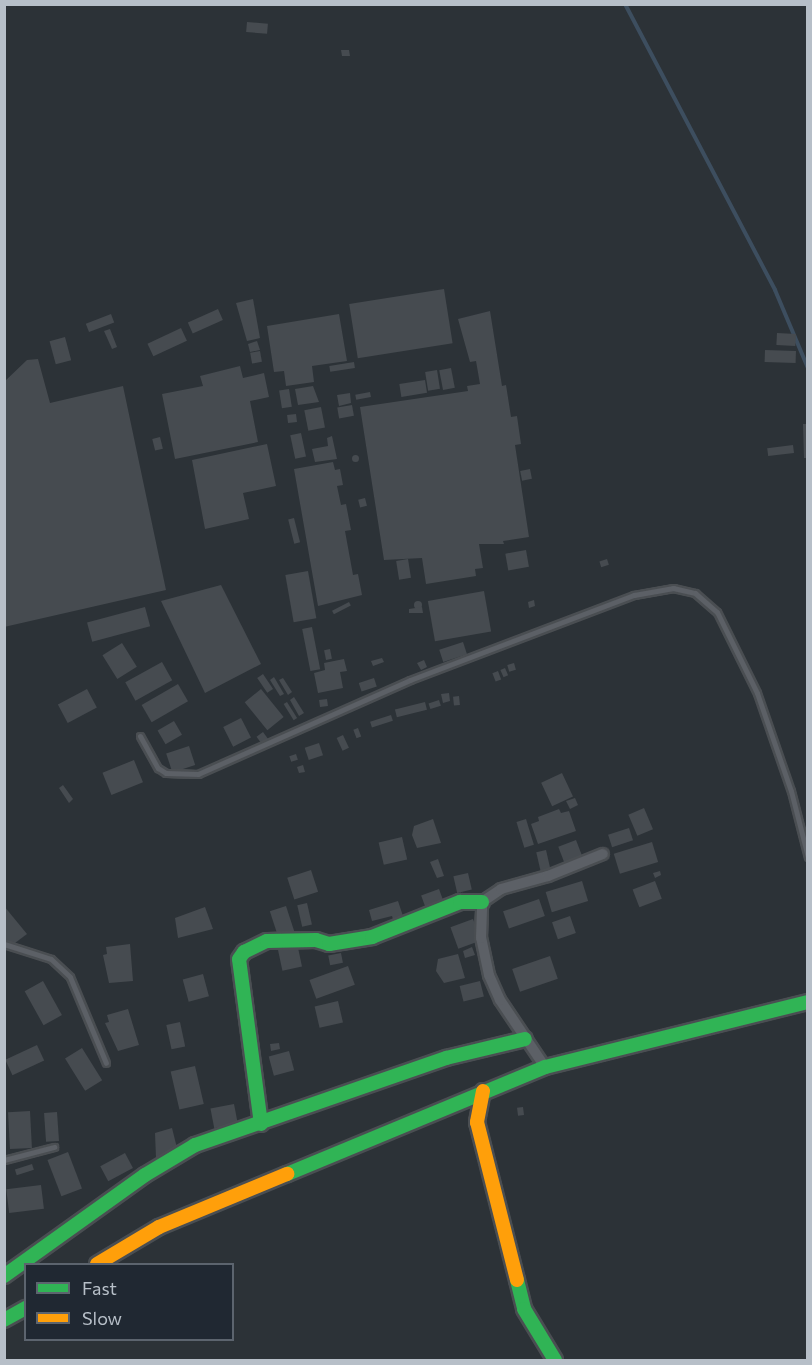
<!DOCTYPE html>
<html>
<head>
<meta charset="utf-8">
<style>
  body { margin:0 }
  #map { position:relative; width:812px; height:1365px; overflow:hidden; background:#2c3237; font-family:Commissioner,sans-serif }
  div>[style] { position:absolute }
  .stream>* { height:4px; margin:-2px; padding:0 2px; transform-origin:2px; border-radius:2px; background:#3d4e5f }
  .building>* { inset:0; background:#464b50; transform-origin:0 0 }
  .round { border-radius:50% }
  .roads { filter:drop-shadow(2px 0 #4a4e52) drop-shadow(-2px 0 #4a4e52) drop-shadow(0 2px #4a4e52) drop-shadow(0 -2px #4a4e52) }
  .lane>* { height:5px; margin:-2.5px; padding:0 2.5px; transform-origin:2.5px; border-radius:2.5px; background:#5c6066 }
  .street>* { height:10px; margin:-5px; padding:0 5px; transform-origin:5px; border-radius:5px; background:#5c6066 }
  .fast>* { height:14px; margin:-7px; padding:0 7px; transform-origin:7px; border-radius:7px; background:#30b455 }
  .slow>* { height:14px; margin:-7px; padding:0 7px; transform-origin:7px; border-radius:7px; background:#ff9f0a }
  span { translate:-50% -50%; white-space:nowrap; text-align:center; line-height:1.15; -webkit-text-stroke:6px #202832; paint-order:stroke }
  .frame { position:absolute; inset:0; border:6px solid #b7bfc8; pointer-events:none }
  .legend { position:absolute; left:24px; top:1263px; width:210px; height:78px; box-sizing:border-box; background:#202832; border:2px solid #5c646e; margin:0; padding:8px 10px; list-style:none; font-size:18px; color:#b7bfc8 }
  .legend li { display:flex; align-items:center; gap:12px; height:30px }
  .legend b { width:30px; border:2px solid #5c646e }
</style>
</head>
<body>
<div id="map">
  <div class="stream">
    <i style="left:625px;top:4px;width:323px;rotate:62.3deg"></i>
    <i style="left:775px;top:290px;width:85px;rotate:67.1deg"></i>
  </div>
  <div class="building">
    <i style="left:247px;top:22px;width:21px;height:10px;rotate:5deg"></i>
    <i style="clip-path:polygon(341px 50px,349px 50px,350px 56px,342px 56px)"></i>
    <i style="left:444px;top:289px;width:55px;height:96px;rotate:81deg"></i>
    <i style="clip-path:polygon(253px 299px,260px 338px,247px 341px,236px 303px)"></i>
    <i style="left:218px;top:309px;width:12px;height:33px;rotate:66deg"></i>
    <i style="clip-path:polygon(490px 311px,502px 386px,506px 385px,511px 417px,517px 416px,521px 444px,515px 445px,529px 537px,503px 541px,504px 544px,479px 544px,483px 568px,475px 569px,476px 576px,426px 584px,422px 558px,384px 560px,360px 407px,468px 391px,467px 386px,480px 384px,476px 361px,470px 362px,458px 319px)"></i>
    <i style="left:111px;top:314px;width:9px;height:27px;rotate:69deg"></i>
    <i style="clip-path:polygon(339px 314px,347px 361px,312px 366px,314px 382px,286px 386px,284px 371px,274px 372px,267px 326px)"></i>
    <i style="left:181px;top:328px;width:14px;height:37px;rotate:65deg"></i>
    <i style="clip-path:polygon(110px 329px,117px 347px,112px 349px,104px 331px)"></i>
    <i style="left:777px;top:333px;width:19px;height:12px;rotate:3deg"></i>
    <i style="left:65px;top:337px;width:24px;height:16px;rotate:75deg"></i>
    <i style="clip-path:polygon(257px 341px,260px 350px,250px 352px,248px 344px)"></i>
    <i style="left:765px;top:350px;width:31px;height:12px;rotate:2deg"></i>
    <i style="left:260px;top:351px;width:11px;height:10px;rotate:80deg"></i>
    <i style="clip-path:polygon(38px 359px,50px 403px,123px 386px,166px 590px,4px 627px,4px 382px,27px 360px)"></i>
    <i style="left:354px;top:362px;width:6px;height:25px;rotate:81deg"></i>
    <i style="clip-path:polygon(240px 366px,243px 378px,264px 373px,269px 397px,250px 401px,258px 442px,175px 459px,162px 394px,203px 386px,200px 376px)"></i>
    <i style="left:451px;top:368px;width:20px;height:12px;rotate:79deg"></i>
    <i style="left:437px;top:370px;width:19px;height:12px;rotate:81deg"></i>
    <i style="left:425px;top:380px;width:13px;height:26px;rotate:81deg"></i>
    <i style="clip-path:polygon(313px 386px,319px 402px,298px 405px,295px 389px)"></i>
    <i style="left:289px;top:389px;width:18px;height:10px;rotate:81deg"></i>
    <i style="left:370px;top:392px;width:5px;height:15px;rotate:79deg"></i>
    <i style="clip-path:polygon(350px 393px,351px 403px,339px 406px,337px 395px)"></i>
    <i style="left:352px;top:405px;width:11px;height:15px;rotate:80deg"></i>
    <i style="left:321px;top:407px;width:21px;height:17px;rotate:79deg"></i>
    <i style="left:296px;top:414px;width:8px;height:9px;rotate:83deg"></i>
    <i style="clip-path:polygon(803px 424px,808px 424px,808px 458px,804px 458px)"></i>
    <i style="left:301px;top:433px;width:24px;height:11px;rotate:78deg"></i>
    <i style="clip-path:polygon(332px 436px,337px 459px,315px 462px,312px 449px,328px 446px,327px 438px)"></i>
    <i style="left:160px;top:437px;width:12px;height:8px;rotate:76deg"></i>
    <i style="clip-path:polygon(267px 444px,276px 486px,243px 493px,249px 519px,205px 529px,192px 460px)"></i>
    <i style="left:793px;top:445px;width:8px;height:26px;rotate:83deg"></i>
    <i class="round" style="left:351.5px;top:454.5px;width:7px;height:7px"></i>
    <i style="clip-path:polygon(333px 462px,335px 470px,340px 469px,343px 485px,337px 486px,341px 505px,346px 504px,351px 530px,345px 531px,353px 575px,358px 574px,362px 595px,318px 606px,294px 469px)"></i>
    <i style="left:530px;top:469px;width:10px;height:10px;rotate:79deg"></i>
    <i style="left:365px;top:498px;width:8px;height:7px;rotate:76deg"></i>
    <i style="left:294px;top:518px;width:25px;height:6px;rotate:76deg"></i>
    <i style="left:526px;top:550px;width:17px;height:21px;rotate:80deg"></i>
    <i style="left:408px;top:559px;width:19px;height:12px;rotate:81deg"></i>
    <i style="left:607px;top:559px;width:6px;height:8px;rotate:72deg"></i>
    <i style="left:308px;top:571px;width:48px;height:23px;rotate:80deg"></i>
    <i style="clip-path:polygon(221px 585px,261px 664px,205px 693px,161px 601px)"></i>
    <i style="left:484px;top:591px;width:41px;height:57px;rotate:80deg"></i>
    <i style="clip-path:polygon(534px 600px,535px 606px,529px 608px,528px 602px)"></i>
    <i class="round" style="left:414px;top:601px;width:8px;height:8px"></i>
    <i style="left:349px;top:602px;width:4px;height:19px;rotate:63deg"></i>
    <i style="left:145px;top:607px;width:20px;height:60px;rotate:75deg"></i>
    <i style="clip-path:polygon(422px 607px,423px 613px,409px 613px,409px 609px)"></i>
    <i style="left:312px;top:627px;width:43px;height:10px;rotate:79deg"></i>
    <i style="left:463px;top:642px;width:13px;height:25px;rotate:72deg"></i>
    <i style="left:122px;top:643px;width:28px;height:23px;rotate:58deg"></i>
    <i style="left:330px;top:649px;width:10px;height:6px;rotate:79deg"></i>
    <i style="clip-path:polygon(382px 658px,384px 662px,373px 666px,371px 661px)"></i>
    <i style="clip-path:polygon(344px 659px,347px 671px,340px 672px,343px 688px,318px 693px,314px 673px,325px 670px,324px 663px)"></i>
    <i style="clip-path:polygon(424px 660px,427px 667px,421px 670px,417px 663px)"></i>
    <i style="left:162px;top:662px;width:21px;height:42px;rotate:61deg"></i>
    <i style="left:514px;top:663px;width:7px;height:7px;rotate:74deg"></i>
    <i style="left:505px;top:668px;width:8px;height:5px;rotate:67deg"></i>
    <i style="left:498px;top:671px;width:9px;height:6px;rotate:69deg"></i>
    <i style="left:263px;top:674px;width:18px;height:7px;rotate:56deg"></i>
    <i style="clip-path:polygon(274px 677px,284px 694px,280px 696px,270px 680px)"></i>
    <i style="clip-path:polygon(283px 678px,292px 692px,288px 695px,279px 680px)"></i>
    <i style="left:374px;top:678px;width:9px;height:16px;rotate:72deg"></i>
    <i style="left:178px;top:684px;width:20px;height:42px;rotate:60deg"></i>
    <i style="left:87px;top:689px;width:21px;height:33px;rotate:62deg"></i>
    <i style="left:261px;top:689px;width:36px;height:21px;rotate:51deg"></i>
    <i style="clip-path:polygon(449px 693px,450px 701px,443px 703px,441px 694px)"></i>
    <i style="left:459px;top:696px;width:9px;height:6px;rotate:84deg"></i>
    <i style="clip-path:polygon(294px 697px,304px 713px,299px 716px,290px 700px)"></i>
    <i style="left:327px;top:699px;width:7px;height:8px;rotate:82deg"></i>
    <i style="left:439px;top:700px;width:6px;height:11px;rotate:72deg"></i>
    <i style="left:287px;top:702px;width:19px;height:4px;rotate:58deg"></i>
    <i style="left:425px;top:702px;width:8px;height:31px;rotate:76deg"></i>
    <i style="left:391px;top:715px;width:6px;height:22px;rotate:72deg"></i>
    <i style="left:241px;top:718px;width:22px;height:20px;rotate:63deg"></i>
    <i style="left:174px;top:721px;width:16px;height:19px;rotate:60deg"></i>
    <i style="left:358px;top:728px;width:9px;height:5px;rotate:69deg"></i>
    <i style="left:263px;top:732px;width:14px;height:8px;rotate:54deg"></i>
    <i style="left:343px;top:735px;width:14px;height:7px;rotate:65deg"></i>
    <i style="left:319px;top:743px;width:13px;height:15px;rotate:72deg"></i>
    <i style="left:189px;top:746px;width:20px;height:24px;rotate:72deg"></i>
    <i style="left:296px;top:754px;width:6px;height:7px;rotate:72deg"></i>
    <i style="left:134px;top:760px;width:24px;height:34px;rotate:68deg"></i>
    <i style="clip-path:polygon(303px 765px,305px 772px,299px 773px,297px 767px)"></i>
    <i style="left:562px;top:773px;width:26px;height:23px;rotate:65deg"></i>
    <i style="clip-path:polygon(63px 785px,73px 799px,69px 803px,59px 788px)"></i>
    <i style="clip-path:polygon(575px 798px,578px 805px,570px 809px,566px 801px)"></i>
    <i style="left:644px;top:808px;width:23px;height:17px;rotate:67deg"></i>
    <i style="clip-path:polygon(559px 809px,561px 813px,569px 811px,576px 831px,538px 844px,531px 824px,539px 821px,538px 817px)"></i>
    <i style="clip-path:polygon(433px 819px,441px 843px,417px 848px,412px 835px,414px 826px)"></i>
    <i style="left:526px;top:819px;width:27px;height:10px;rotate:73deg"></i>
    <i style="left:629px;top:828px;width:13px;height:22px;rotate:72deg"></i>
    <i style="left:402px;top:837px;width:23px;height:24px;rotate:77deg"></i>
    <i style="left:576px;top:840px;width:19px;height:19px;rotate:69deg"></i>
    <i style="left:652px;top:842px;width:21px;height:40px;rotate:73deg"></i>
    <i style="left:546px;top:850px;width:22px;height:10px;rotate:77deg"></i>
    <i style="clip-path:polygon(438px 859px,444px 876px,437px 878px,430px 862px)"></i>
    <i style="left:311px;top:870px;width:23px;height:25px;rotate:72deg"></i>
    <i style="clip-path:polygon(660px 871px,661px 875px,655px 878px,653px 873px)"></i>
    <i style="left:468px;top:873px;width:17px;height:15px;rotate:77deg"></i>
    <i style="left:582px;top:881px;width:21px;height:38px;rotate:73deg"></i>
    <i style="left:655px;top:881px;width:19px;height:24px;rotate:69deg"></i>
    <i style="left:439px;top:889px;width:23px;height:19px;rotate:70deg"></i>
    <i style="left:539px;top:899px;width:18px;height:38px;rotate:71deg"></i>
    <i style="clip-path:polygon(398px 901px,405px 922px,395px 926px,392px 916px,372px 921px,369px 910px)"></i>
    <i style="left:307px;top:903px;width:22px;height:10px;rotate:77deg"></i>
    <i style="clip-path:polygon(4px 906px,27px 934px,11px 946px,4px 938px)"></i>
    <i style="left:286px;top:906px;width:29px;height:17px;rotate:72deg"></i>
    <i style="clip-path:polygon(205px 907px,213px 929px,178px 938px,175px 918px)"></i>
    <i style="left:570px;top:916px;width:18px;height:19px;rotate:71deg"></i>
    <i style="left:473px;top:919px;width:23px;height:24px;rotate:70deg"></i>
    <i style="left:297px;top:943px;width:24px;height:20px;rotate:78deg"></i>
    <i style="clip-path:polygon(130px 944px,133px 981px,109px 983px,103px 955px,107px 954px,106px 947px)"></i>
    <i style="clip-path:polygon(472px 947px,475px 955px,465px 958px,463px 951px)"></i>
    <i style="left:341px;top:953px;width:10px;height:13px;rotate:79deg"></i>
    <i style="clip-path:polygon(458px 954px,465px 978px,444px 983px,436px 971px,438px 959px)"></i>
    <i style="left:550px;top:956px;width:24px;height:40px;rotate:71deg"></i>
    <i style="left:348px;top:966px;width:20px;height:41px;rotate:70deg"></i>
    <i style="left:203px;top:974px;width:23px;height:21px;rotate:75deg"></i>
    <i style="left:43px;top:981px;width:39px;height:21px;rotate:61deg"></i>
    <i style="left:480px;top:981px;width:16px;height:21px;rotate:76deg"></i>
    <i style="left:338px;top:1001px;width:22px;height:24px;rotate:77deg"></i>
    <i style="clip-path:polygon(128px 1009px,139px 1045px,118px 1051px,105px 1023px,109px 1022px,107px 1015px)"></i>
    <i style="left:180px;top:1022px;width:25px;height:14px;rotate:78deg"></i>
    <i style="clip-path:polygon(279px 1043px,280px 1049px,271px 1051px,270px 1044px)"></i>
    <i style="left:37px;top:1045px;width:17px;height:35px;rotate:65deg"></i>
    <i style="left:82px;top:1048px;width:38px;height:20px;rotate:58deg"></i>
    <i style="left:289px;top:1051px;width:20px;height:21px;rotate:75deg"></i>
    <i style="left:195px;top:1066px;width:39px;height:25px;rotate:77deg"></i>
    <i style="left:234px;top:1104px;width:20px;height:24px;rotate:79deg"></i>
    <i style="left:523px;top:1107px;width:8px;height:6px;rotate:83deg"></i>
    <i style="left:30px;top:1111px;width:37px;height:22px;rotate:87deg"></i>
    <i style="left:57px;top:1112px;width:29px;height:13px;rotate:86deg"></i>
    <i style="clip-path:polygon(172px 1128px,178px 1152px,156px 1158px,155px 1133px)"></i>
    <i style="left:68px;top:1152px;width:39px;height:22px;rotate:69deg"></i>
    <i style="left:125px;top:1153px;width:17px;height:28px;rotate:62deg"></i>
    <i style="left:32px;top:1164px;width:6px;height:18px;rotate:72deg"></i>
    <i style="left:41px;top:1185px;width:24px;height:35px;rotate:83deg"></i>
  </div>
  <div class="roads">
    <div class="lane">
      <i style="left:140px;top:736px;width:37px;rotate:61deg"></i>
      <i style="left:158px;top:768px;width:9px;rotate:32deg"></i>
      <i style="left:166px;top:773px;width:32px;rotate:2deg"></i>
      <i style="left:198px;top:774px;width:232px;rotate:-23.9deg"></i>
      <i style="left:410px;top:680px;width:240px;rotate:-20.8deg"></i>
      <i style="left:634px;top:595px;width:40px;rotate:-10deg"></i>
      <i style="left:673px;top:588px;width:23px;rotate:13deg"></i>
      <i style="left:695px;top:593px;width:29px;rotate:41deg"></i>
      <i style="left:717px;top:612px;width:90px;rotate:63.7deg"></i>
      <i style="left:757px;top:693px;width:104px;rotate:70.9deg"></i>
      <i style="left:791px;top:791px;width:68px;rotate:75.6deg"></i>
      <i style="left:4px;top:944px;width:49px;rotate:17.7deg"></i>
      <i style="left:51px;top:959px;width:26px;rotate:43deg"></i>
      <i style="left:70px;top:977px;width:93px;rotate:67.3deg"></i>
      <i style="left:4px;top:1160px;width:52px;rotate:-14.6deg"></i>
    </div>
    <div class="street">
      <i style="left:545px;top:1067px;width:81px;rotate:-123.9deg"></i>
      <i style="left:500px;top:1000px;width:27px;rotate:-114deg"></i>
      <i style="left:489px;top:975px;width:38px;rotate:-102deg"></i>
      <i style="left:481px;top:938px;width:36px;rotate:-88deg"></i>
      <i style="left:482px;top:902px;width:23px;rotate:-34deg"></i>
      <i style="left:501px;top:889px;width:49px;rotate:-15.5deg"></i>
      <i style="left:548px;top:876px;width:59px;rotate:-21.8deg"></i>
    </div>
    <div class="fast">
      <i style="left:261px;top:1124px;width:166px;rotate:-97.6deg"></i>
      <i style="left:239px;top:959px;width:9px;rotate:-54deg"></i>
      <i style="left:244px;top:952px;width:25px;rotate:-26deg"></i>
      <i style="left:267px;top:941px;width:49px;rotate:-1.2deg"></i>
      <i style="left:316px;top:940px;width:14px;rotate:17deg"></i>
      <i style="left:329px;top:944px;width:44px;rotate:-9.2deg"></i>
      <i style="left:372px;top:937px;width:95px;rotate:-21.7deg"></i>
      <i style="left:460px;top:902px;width:22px"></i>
      <i style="left:287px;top:1174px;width:279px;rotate:-22.5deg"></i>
      <i style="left:545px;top:1067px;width:271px;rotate:-13.9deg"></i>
      <i style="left:4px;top:1276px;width:173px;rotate:-35.6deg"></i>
      <i style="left:145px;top:1175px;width:58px;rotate:-31deg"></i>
      <i style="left:195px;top:1145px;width:266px;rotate:-19.1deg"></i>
      <i style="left:446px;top:1058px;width:81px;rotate:-13.5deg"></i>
      <i style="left:517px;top:1280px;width:30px;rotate:76deg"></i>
      <i style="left:524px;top:1309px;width:60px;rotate:58.7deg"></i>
      <i style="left:4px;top:1320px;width:25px;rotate:-29deg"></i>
    </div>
    <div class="slow">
      <i style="left:483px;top:1091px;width:32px;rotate:101deg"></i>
      <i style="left:477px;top:1122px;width:163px;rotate:75.8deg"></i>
      <i style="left:97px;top:1264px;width:72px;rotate:-30.8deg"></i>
      <i style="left:159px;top:1227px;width:139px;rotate:-22.5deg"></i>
    </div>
  </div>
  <div class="frame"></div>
  <ul class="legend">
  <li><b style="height:8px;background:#30b455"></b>Fast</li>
  <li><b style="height:8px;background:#ff9f0a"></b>Slow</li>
  </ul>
</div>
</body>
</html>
